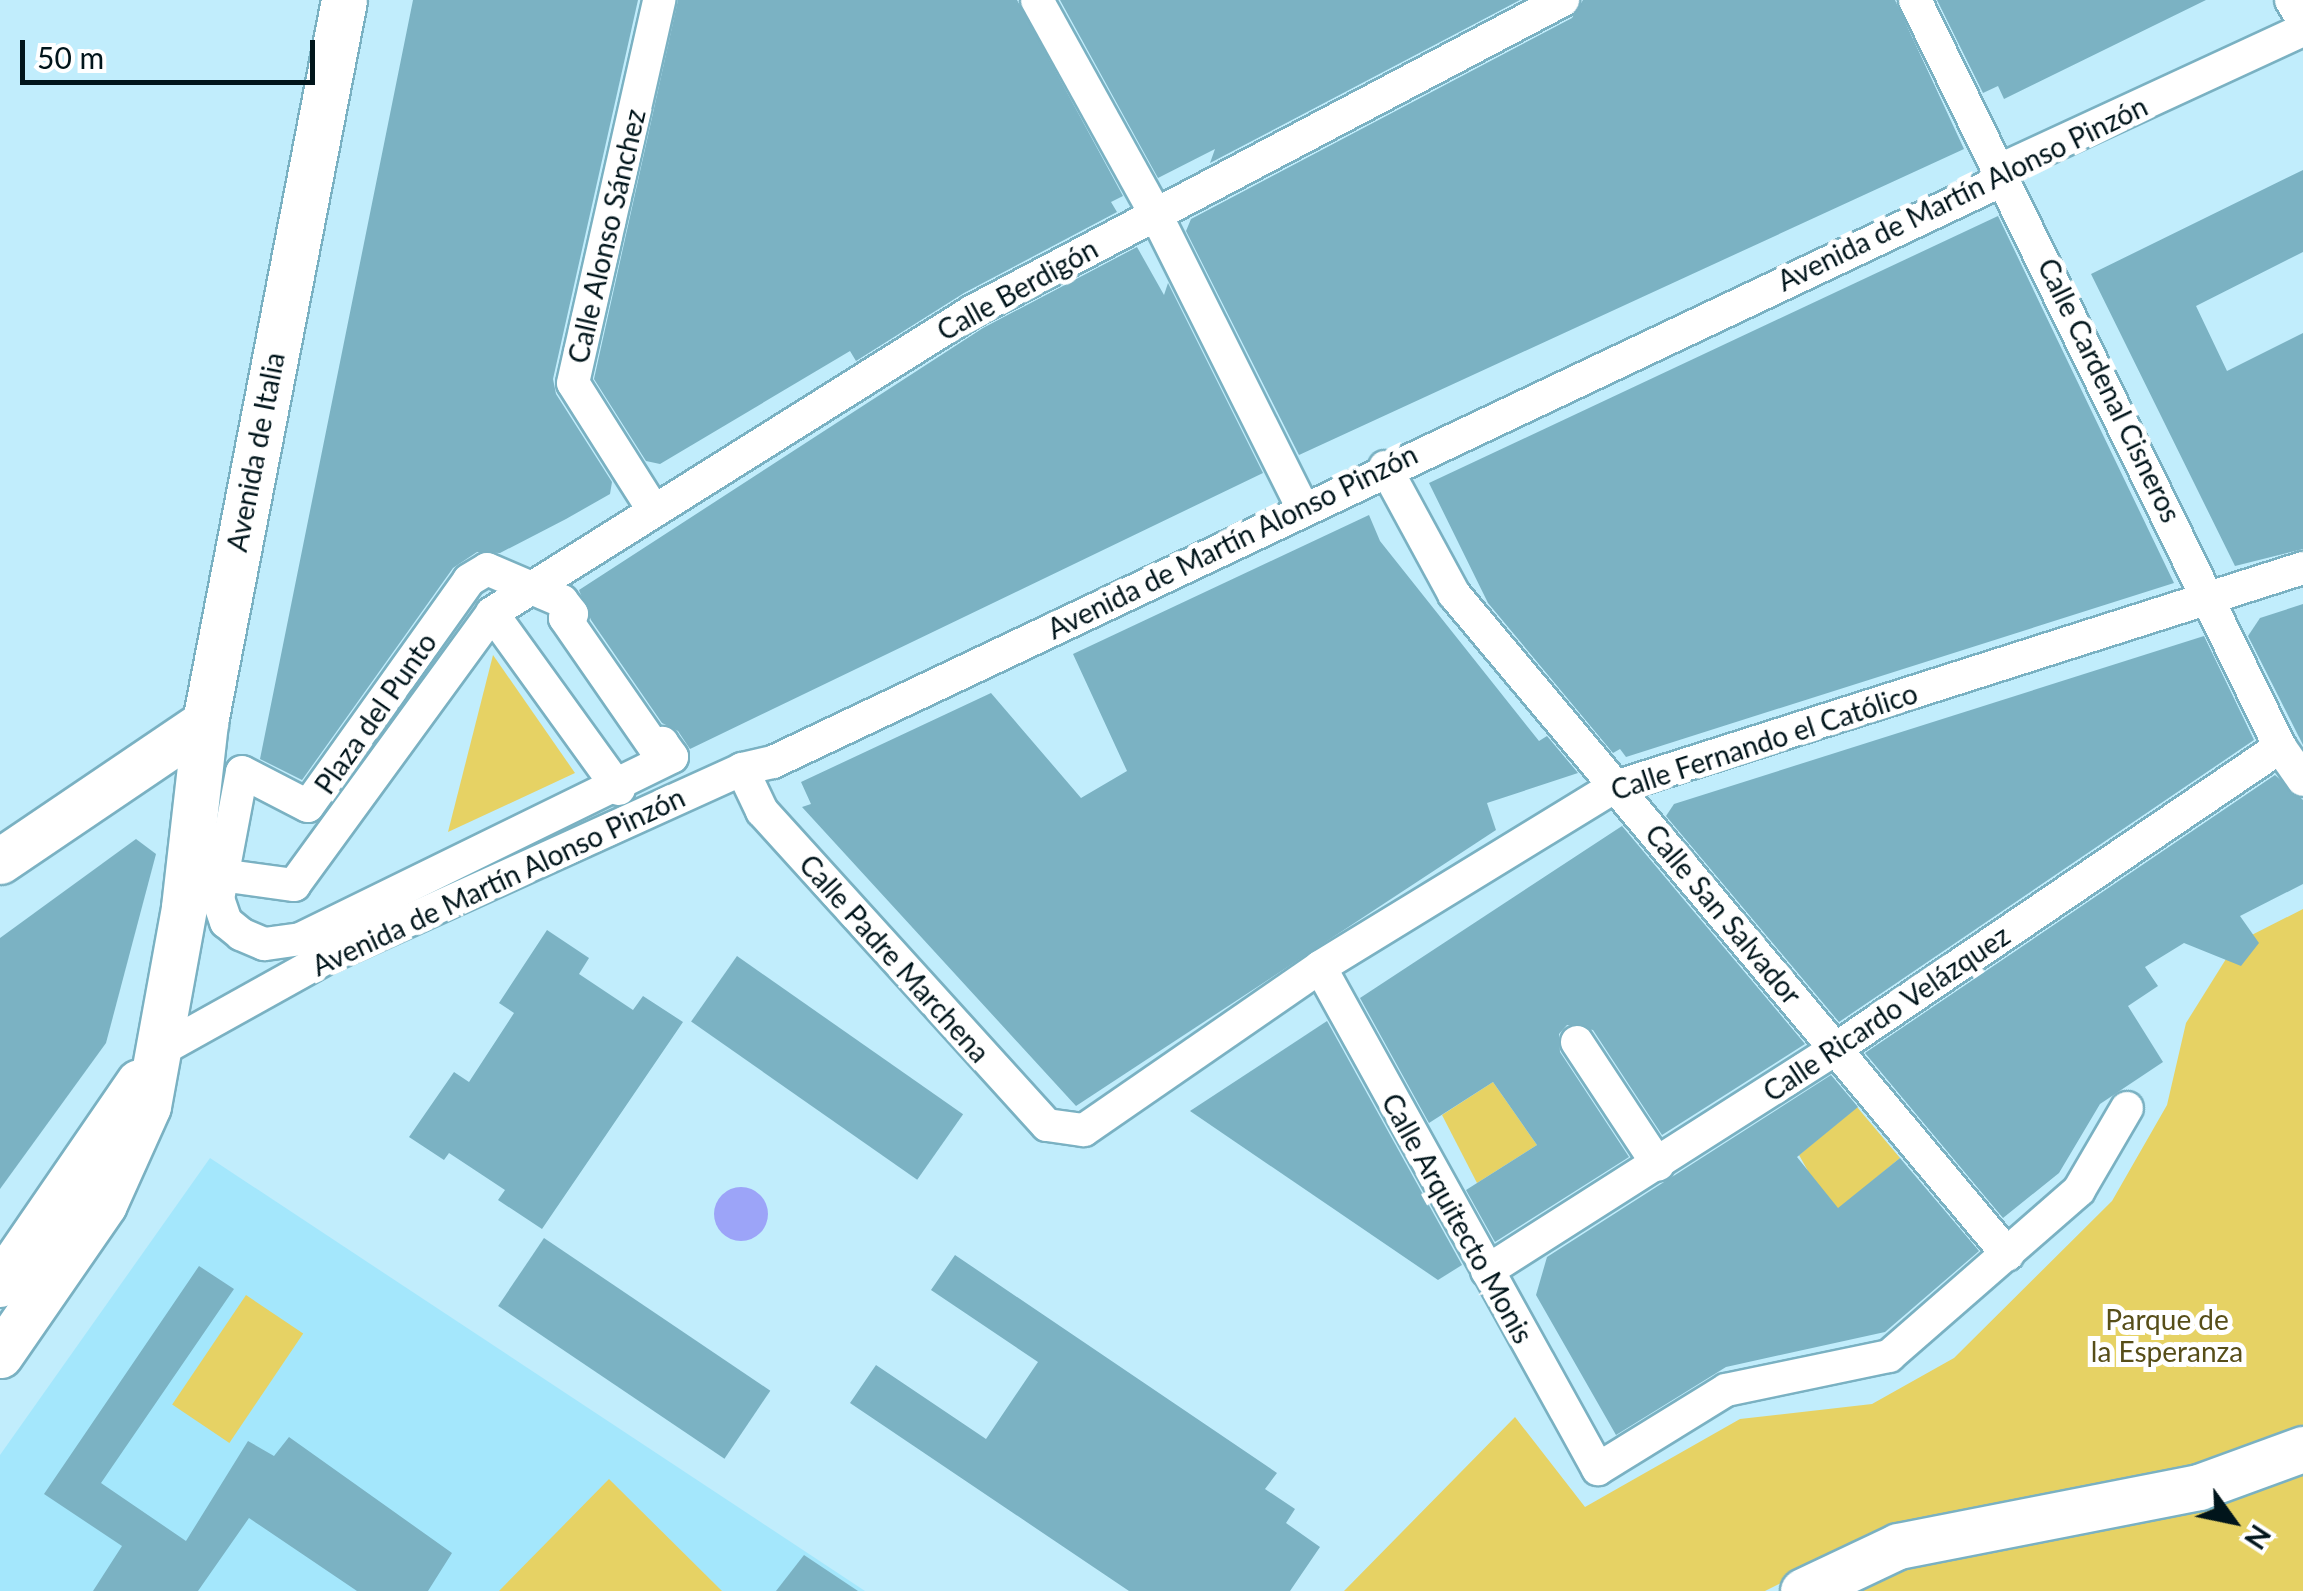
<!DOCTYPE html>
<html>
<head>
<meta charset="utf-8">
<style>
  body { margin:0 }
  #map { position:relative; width:2303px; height:1591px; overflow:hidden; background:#c1edfc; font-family:Lato,sans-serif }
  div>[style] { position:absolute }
  .built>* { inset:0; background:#a4e7fc }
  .green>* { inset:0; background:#e6d264; transform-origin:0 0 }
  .water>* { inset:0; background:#9ca4f8 }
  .round { border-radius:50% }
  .building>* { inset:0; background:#7bb2c3; transform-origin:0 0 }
  .roads { filter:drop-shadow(2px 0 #7ab1c2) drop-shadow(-2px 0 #7ab1c2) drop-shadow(0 2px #7ab1c2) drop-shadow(0 -2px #7ab1c2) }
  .street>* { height:32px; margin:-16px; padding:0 16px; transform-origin:16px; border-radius:16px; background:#fff }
  .secondary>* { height:45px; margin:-22.5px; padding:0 22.5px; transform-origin:22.5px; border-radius:22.5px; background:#fff }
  span { translate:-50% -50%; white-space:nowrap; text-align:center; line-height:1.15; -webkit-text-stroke:10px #fff; paint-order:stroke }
  .street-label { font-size:28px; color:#01151b }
  .park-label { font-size:28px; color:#574e19 }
  .north { position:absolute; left:2183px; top:1471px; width:100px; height:100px; -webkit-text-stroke:8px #fff; paint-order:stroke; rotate:123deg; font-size:28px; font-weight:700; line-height:40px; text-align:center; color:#01151b }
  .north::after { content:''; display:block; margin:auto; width:35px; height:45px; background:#01151b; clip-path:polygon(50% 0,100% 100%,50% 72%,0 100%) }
  .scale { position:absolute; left:20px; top:40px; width:295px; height:45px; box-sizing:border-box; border:5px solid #01151b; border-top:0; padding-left:12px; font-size:30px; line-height:35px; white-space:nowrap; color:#01151b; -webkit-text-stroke:8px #fff; paint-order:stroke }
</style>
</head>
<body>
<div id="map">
  <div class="built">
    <i style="clip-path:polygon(210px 1158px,865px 1591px,0 1591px,0 1455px)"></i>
  </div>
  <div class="green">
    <i style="clip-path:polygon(493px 655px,575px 773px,448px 832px)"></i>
    <i style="clip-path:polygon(2303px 909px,2303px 1429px,2192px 1471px,1889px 1528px,1765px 1591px,1344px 1591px,1515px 1417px,1585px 1507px,1740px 1419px,1872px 1404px,1954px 1358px,2112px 1201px,2167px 1105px,2186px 1023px,2236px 943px)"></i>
    <i style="clip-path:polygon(1493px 1082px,1537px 1145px,1477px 1183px,1442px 1115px)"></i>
    <i style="clip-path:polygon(1857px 1107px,1900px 1158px,1813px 1230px,1808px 1171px,1799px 1155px)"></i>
    <i style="left:246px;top:1295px;width:69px;height:132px;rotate:34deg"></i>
    <i style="clip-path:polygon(2303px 1470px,2303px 1591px,1843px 1591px,1906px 1562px)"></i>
    <i style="clip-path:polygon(609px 1479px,722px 1591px,499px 1591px)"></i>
  </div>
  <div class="water">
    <i class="round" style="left:714px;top:1187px;width:54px;height:54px"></i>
  </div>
  <div class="building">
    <i style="clip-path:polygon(413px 0,638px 0,553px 379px,556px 394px,612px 482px,610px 494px,566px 519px,500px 553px,477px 552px,453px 568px,302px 780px,260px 759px)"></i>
    <i style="clip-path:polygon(678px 0,1017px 0,1123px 196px,1111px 202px,1117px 212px,964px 293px,856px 361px,850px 351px,660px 464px,646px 461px,594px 379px)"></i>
    <i style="clip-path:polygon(1060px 0,1520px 0,1210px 163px,1215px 149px,1158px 178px)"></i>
    <i style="clip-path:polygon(1583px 0,1895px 0,1964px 149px,1299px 455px,1186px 231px,1191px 219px,1572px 18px)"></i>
    <i style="clip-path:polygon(1937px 0,2206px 0,2004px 99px,1998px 86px,1983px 93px)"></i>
    <i style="clip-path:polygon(2303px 170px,2303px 252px,2196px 306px,2227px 371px,2303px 333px,2303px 549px,2235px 566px,2091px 274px)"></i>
    <i style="clip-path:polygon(1998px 216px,2174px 583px,1626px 757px,1620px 749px,1613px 753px,1488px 603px,1429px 483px)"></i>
    <i style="clip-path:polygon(1137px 247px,1164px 295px,1168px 283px,1263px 473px,690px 749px,678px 731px,662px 723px,591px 620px,579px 590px,983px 328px)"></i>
    <i style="clip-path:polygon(1369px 515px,1380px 541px,1539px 741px,1547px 736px,1578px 773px,1487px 803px,1496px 830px,1076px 1106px,802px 807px,811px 804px,801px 782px,991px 693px,1081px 798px,1127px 771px,1073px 654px)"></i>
    <i style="clip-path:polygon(2303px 604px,2303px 745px,2248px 636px,2260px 618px)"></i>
    <i style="clip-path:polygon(2204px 636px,2254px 740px,1839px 1022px,1666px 816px,1674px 804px)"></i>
    <i style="clip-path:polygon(2275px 775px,2303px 800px,2303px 884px,2240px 916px,2259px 943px,2241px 966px,2184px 943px,2145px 967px,2158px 986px,2128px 1006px,2163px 1062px,2100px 1104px,2059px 1173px,2003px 1218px,1865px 1053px)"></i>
    <i style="clip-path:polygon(1622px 826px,1805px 1044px,1662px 1135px,1593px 1030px,1567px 1025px,1559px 1034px,1560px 1052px,1629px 1157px,1495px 1242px,1466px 1190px,1537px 1145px,1493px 1082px,1429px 1123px,1360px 998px)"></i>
    <i style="clip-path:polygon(136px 839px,156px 854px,106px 1043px,0 1189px,0 938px)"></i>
    <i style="clip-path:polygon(547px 930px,589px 958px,579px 974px,633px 1010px,643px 996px,683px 1022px,542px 1229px,498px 1200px,505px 1190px,449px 1153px,444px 1160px,409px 1137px,454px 1072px,469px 1082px,514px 1013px,499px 1003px)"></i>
    <i style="left:737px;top:956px;width:276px;height:80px;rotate:35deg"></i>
    <i style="clip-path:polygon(1327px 1021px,1462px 1265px,1438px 1280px,1190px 1111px)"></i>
    <i style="clip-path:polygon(1831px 1075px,1858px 1107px,1797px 1157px,1838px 1208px,1900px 1158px,1979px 1251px,1885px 1332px,1726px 1367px,1616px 1435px,1536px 1295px,1547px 1257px)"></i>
    <i style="left:544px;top:1238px;width:273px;height:82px;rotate:34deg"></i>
    <i style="clip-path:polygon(955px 1255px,1277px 1473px,1265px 1489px,1295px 1509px,1286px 1523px,1320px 1547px,1290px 1591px,1129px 1591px,850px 1403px,876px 1365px,986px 1439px,1038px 1362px,931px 1290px)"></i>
    <i style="clip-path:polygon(199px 1266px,234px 1289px,101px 1483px,186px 1541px,248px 1441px,274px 1456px,289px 1437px,452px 1553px,428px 1591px,357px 1591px,249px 1518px,198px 1591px,93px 1591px,122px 1546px,44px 1494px)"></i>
    <i style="clip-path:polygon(804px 1555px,858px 1591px,776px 1591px)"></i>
  </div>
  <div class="roads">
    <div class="street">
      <i style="left:1037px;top:0;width:244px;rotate:61deg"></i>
      <i style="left:1155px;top:213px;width:330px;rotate:63.4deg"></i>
      <i style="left:1915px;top:0;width:831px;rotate:63.96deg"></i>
      <i style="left:2280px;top:747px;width:40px;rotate:55.1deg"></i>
      <i style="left:2291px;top:0;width:23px;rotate:59deg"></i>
      <i style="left:1385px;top:467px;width:145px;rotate:61.5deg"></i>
      <i style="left:1454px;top:594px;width:862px;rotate:50.03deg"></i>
      <i style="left:654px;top:511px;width:151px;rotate:-122.3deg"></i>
      <i style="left:573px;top:383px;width:393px;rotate:-77.3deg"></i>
      <i style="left:487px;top:569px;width:82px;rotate:23.1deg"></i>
      <i style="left:562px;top:601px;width:16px;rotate:52deg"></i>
      <i style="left:572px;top:614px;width:8px;rotate:150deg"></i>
      <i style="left:565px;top:618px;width:158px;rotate:55.3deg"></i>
      <i style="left:655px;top:748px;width:9px;rotate:-36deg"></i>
      <i style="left:662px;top:743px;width:17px;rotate:54deg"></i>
      <i style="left:672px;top:757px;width:413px;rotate:153.9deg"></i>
      <i style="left:301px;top:939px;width:37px;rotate:172deg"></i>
      <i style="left:264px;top:944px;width:25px;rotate:-157deg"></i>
      <i style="left:241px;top:934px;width:19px;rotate:-141deg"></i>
      <i style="left:226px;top:922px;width:24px;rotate:-109deg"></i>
      <i style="left:218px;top:899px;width:129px;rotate:-79.3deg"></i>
      <i style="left:242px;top:772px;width:74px;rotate:27.3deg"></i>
      <i style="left:308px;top:806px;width:277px;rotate:-54.5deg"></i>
      <i style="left:469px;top:580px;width:21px;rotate:-31deg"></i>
      <i style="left:492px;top:613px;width:568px;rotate:-32.12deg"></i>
      <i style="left:973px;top:311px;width:667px;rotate:-27.79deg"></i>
      <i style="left:742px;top:769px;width:47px;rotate:64.5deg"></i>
      <i style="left:762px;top:811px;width:424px;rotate:47.8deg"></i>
      <i style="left:1047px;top:1125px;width:37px;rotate:8deg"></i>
      <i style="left:1084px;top:1130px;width:287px;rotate:-34.6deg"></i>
      <i style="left:1320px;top:967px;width:342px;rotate:-31.5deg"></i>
      <i style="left:1612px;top:788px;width:725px;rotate:-17.66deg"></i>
      <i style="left:228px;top:876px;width:67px;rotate:7.8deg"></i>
      <i style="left:294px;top:885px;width:336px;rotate:-53.9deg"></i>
      <i style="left:492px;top:613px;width:217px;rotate:54.2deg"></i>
      <i style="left:1320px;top:967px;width:574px;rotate:61.02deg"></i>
      <i style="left:1598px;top:1469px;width:150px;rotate:-31.7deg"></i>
      <i style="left:1726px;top:1390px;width:167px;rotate:-11.8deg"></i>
      <i style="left:1889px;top:1356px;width:252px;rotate:-41.1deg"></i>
      <i style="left:2079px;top:1190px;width:95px;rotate:-59.7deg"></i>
      <i style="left:1577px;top:1042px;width:147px;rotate:56.6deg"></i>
      <i style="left:159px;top:1051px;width:191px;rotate:-29.1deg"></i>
      <i style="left:326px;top:958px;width:457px;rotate:-24.4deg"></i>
      <i style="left:742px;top:769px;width:32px;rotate:-13deg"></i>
      <i style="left:773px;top:762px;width:1346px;rotate:-25.33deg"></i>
      <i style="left:1990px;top:186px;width:21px;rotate:-55deg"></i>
      <i style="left:2002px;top:169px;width:332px;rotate:-24.8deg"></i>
      <i style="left:1487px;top:1271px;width:415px;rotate:-32.5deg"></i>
      <i style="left:1837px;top:1048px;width:536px;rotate:-34.19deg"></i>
    </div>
    <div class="secondary">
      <i style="left:0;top:861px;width:248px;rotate:-34.1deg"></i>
      <i style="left:0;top:1284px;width:245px;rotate:-55.5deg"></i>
      <i style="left:0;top:1355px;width:183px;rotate:-55.4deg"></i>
      <i style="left:104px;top:1204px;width:107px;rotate:-65.8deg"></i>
      <i style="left:148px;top:1106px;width:202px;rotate:-79.7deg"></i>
      <i style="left:184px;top:907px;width:186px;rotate:-83.5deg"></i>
      <i style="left:205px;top:722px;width:735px;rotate:-79.1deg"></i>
      <i style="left:1803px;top:1591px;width:105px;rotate:-25.3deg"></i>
      <i style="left:1898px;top:1546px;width:307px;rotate:-11.1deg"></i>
      <i style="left:2199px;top:1487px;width:111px;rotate:-20.1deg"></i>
    </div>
  </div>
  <div class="street-label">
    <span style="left:1962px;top:193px;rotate:-26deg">Avenida de Martín Alonso Pinzón</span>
    <span style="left:606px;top:236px;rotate:-77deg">Calle Alonso Sánchez</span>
    <span style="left:1017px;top:289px;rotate:-29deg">Calle Berdigón</span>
    <span style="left:2110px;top:390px;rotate:64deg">Calle Cardenal Cisneros</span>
    <span style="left:255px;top:452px;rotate:-79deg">Avenida de Italia</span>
    <span style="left:1232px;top:541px;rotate:-26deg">Avenida de Martín Alonso Pinzón</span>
    <span style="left:375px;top:713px;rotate:-55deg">Plaza del Punto</span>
    <span style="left:1764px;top:741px;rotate:-18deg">Calle Fernando el Católico</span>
    <span style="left:498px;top:881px;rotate:-25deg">Avenida de Martín Alonso Pinzón</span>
    <span style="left:1724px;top:914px;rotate:50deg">Calle San Salvador</span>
    <span style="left:895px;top:958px;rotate:48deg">Calle Padre Marchena</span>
    <span style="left:1886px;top:1013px;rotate:-34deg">Calle Ricardo Velázquez</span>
    <span style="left:1458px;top:1218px;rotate:61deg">Calle Arquitecto Monis</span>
  </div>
  <div class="park-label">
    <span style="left:2167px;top:1335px">Parque de<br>la Esperanza</span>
  </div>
  <div class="north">N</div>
  <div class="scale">50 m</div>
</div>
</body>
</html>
